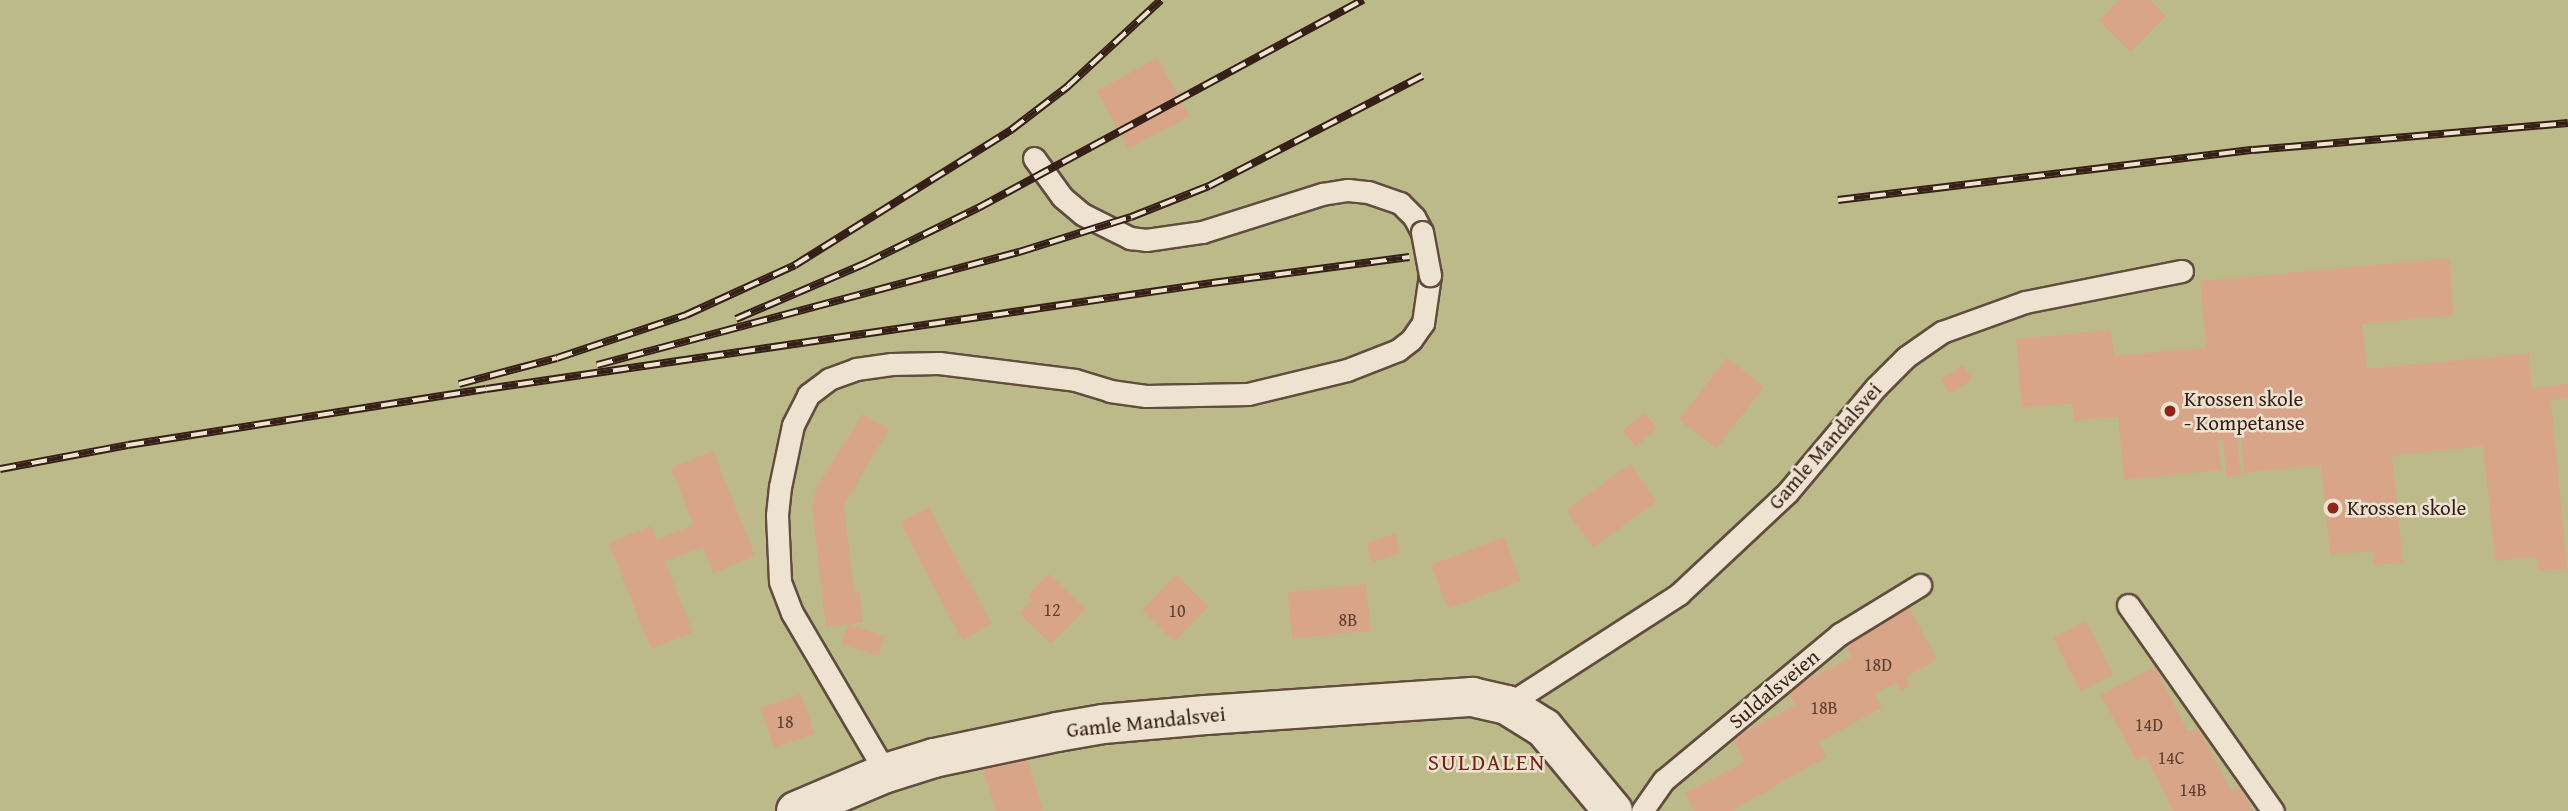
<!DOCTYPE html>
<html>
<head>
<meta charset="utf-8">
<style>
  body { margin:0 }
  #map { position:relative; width:2568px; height:811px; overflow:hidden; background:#e4d4b7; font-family:"Gentium Book Plus",serif }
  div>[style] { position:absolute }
  .green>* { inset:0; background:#bcba89; transform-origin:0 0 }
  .building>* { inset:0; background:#d8a589; transform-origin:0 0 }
  .roads { filter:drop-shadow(2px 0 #624c3e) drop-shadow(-2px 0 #624c3e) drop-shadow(0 2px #624c3e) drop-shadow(0 -2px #624c3e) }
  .lane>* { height:21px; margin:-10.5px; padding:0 10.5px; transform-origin:10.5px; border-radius:10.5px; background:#ede3d0 }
  .street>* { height:38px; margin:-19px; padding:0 19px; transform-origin:19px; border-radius:19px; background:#ede3d0 }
  .rail>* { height:8px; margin-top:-4px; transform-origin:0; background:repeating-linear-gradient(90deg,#ede3d0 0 16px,#361f16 0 32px); box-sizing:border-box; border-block:2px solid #361f16 }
  .bridges { filter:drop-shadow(2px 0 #624c3e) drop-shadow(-2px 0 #624c3e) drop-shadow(0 2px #624c3e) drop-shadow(0 -2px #624c3e) }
  .lane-bridge>* { height:21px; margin:-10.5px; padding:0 10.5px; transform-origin:10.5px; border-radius:10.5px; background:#ede3d0 }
  .dots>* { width:19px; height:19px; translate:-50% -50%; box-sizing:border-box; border:4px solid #ede3d0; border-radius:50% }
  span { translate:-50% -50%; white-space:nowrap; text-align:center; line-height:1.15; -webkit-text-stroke:5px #ede3d0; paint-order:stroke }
  .number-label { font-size:18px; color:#5e4033 }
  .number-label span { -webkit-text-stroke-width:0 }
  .poi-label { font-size:21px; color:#361f16 }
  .left { translate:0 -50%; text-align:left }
  .street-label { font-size:21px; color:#361f16 }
  .neighbourhood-label { font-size:23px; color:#7a1f14; letter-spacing:2px }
</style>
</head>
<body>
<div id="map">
  <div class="green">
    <i style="left:0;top:0;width:2568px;height:811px"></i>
  </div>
  <div class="building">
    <i style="clip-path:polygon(2119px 0,2150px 0,2166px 16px,2131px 52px,2099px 21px)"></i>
    <i style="left:1158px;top:58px;width:66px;height:69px;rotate:62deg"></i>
    <i style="clip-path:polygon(2450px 258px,2453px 315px,2362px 324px,2367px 369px,2529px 353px,2532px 388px,2568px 384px,2568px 398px,2551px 400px,2567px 569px,2539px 571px,2537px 557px,2495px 561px,2483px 446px,2392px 456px,2403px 562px,2374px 565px,2373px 551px,2330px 555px,2321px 465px,2244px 473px,2241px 439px,2237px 439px,2241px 475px,2226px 477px,2223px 440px,2218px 441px,2221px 470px,2124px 480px,2118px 417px,2074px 421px,2072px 403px,2022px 408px,2016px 339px,2111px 330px,2114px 356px,2206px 347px,2200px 281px)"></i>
    <i style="left:1727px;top:358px;width:47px;height:78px;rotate:38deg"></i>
    <i style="left:1963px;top:365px;width:17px;height:26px;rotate:57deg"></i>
    <i style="left:1644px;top:413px;width:20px;height:28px;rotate:49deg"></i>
    <i style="clip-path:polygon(862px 414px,889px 429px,844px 505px,854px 593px,859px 592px,863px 622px,826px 627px,812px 509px,816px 489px)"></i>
    <i style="clip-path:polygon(713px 451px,755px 556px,713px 573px,703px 547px,665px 562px,693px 632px,651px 649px,609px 543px,651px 526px,656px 540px,694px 525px,671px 468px)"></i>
    <i style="left:1630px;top:464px;width:46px;height:79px;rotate:54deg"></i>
    <i style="left:929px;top:507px;width:133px;height:33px;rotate:62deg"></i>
    <i style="left:1395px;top:534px;width:20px;height:30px;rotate:72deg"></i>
    <i style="left:1504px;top:537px;width:47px;height:78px;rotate:69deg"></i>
    <i style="clip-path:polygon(1049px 574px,1086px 609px,1051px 644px,1019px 613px,1032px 600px,1027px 596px)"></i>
    <i style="left:1176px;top:575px;width:45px;height:49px;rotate:44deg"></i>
    <i style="left:1366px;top:584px;width:47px;height:79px;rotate:84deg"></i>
    <i style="clip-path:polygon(1909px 607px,1937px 660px,1905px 677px,1910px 686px,1900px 691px,1896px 683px,1874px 694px,1882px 708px,1818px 742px,1826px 757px,1731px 811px,1695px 811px,1685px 793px,1744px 762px,1732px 739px,1795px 705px,1788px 690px,1851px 657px,1844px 642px)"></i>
    <i style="left:2086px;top:621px;width:60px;height:37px;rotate:63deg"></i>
    <i style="left:848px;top:624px;width:39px;height:21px;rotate:18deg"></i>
    <i style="clip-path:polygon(2155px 667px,2188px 732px,2198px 728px,2231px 791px,2240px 787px,2253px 811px,2173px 811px,2146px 756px,2136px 761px,2101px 695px)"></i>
    <i style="left:801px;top:694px;width:42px;height:43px;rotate:71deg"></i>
    <i style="clip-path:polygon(1026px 753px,1043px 811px,996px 811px,982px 766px)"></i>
  </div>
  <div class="roads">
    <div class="lane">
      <i style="left:1034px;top:158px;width:48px;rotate:54.3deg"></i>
      <i style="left:1062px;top:197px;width:26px;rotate:40deg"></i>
      <i style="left:1082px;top:214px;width:54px;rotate:26.6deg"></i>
      <i style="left:1130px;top:238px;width:16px;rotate:7deg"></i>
      <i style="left:1146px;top:240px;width:57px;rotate:-8.1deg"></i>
      <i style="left:1202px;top:232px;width:126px;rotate:-17.6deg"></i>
      <i style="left:1322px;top:194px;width:26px;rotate:-9deg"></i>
      <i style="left:1348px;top:190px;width:20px;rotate:6deg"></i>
      <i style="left:1368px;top:192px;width:34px;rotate:19deg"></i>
      <i style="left:1400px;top:203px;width:20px;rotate:45deg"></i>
      <i style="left:1414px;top:217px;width:17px;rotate:62deg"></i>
      <i style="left:2128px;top:605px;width:252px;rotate:54.9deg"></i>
      <i style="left:1507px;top:705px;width:205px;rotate:-32.8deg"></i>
      <i style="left:1679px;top:594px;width:148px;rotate:-43.1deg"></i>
      <i style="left:1787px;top:493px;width:138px;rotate:-50deg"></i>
      <i style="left:1876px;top:387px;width:42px;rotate:-45deg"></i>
      <i style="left:1906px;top:357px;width:44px;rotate:-34.8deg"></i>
      <i style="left:1942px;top:332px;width:88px;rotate:-19.9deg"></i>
      <i style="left:2025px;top:302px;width:160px;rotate:-11.2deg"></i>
      <i style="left:886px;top:773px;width:186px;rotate:-120.4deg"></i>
      <i style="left:792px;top:613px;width:34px;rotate:-111deg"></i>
      <i style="left:780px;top:581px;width:66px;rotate:-92.6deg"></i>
      <i style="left:777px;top:515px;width:28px;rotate:-84deg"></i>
      <i style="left:780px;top:487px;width:63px;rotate:-78.2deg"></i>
      <i style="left:793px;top:425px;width:34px;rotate:-63deg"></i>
      <i style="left:808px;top:395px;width:26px;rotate:-37deg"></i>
      <i style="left:829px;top:379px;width:29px;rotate:-20deg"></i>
      <i style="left:856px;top:369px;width:36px;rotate:-8deg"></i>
      <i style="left:892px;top:364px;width:47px;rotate:-1.2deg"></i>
      <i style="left:939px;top:363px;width:137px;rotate:7.1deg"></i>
      <i style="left:1075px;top:380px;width:37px;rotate:17deg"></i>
      <i style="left:1110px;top:391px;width:36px;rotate:8deg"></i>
      <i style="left:1146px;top:396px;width:102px;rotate:-1.1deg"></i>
      <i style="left:1248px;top:394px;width:102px;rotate:-13.6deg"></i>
      <i style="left:1347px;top:370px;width:55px;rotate:-21.4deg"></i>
      <i style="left:1398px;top:350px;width:16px;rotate:-38deg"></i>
      <i style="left:1411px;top:340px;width:21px;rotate:-55deg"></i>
      <i style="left:1423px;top:323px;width:49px;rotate:-81.7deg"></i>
      <i style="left:1642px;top:811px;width:38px;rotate:-55deg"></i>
      <i style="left:1664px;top:780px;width:229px;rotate:-39.7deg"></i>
      <i style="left:1840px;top:634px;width:94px;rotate:-31.5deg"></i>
    </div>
    <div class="street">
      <i style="left:796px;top:811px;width:98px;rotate:-22.9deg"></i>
      <i style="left:886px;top:773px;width:50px;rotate:-17.4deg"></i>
      <i style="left:934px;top:758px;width:126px;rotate:-11.9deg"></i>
      <i style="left:1057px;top:732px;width:47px;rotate:-9.9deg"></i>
      <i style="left:1103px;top:724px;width:103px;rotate:-5deg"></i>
      <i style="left:1206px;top:715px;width:267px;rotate:-3.9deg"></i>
      <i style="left:1472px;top:697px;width:36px;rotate:13deg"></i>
      <i style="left:1507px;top:705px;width:44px;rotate:31.9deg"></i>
      <i style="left:1544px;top:728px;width:108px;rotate:50.3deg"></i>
    </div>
  </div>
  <div class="rail">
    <i style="left:1838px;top:200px;width:418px;rotate:-6.9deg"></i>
    <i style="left:2253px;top:150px;width:316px;rotate:-4.9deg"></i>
    <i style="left:736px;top:319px;width:142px;rotate:-23.3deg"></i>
    <i style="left:866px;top:263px;width:125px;rotate:-26.2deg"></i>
    <i style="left:978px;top:208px;width:438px;rotate:-28.4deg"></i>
    <i style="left:597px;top:365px;width:437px;rotate:-15deg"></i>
    <i style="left:1019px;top:252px;width:117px;rotate:-17.4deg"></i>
    <i style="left:1131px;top:217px;width:84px;rotate:-21.7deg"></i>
    <i style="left:1209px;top:186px;width:240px;rotate:-27.3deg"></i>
    <i style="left:459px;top:384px;width:101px;rotate:-14.9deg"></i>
    <i style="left:557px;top:358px;width:136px;rotate:-18.4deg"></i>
    <i style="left:686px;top:315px;width:120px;rotate:-24.6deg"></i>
    <i style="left:795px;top:265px;width:255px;rotate:-32deg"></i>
    <i style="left:1011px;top:130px;width:71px;rotate:-37.5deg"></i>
    <i style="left:1067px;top:87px;width:128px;rotate:-42.8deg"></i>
    <i style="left:0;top:469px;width:130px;rotate:-10.6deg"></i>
    <i style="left:128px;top:445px;width:362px;rotate:-8.9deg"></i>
    <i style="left:486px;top:389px;width:734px;rotate:-8.31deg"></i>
    <i style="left:1212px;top:283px;width:199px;rotate:-7.5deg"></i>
  </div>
  <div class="bridges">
    <div class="lane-bridge">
      <i style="left:1422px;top:232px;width:44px;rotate:79.5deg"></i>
    </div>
  </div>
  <div class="dots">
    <i style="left:2170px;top:411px;background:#8f2418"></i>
    <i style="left:2333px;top:508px;background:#8f2418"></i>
  </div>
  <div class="number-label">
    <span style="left:1052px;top:610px">12</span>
    <span style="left:1177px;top:611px">10</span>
    <span style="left:1348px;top:620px">8B</span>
    <span style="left:1878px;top:665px">18D</span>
    <span style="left:1824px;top:708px">18B</span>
    <span style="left:785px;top:722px">18</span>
    <span style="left:2149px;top:725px">14D</span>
    <span style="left:2171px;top:758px">14C</span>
    <span style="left:2193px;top:790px">14B</span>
  </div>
  <div class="poi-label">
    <span class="left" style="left:2184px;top:411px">Krossen skole<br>- Kompetanse</span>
    <span class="left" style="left:2347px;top:508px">Krossen skole</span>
  </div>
  <div class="street-label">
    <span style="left:1825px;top:446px;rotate:-49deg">Gamle Mandalsvei</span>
    <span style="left:1774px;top:689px;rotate:-40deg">Suldalsveien</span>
    <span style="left:1146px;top:722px;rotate:-6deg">Gamle Mandalsvei</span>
  </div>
  <div class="neighbourhood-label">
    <span style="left:1487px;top:762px">SULDALEN</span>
  </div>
</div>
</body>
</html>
